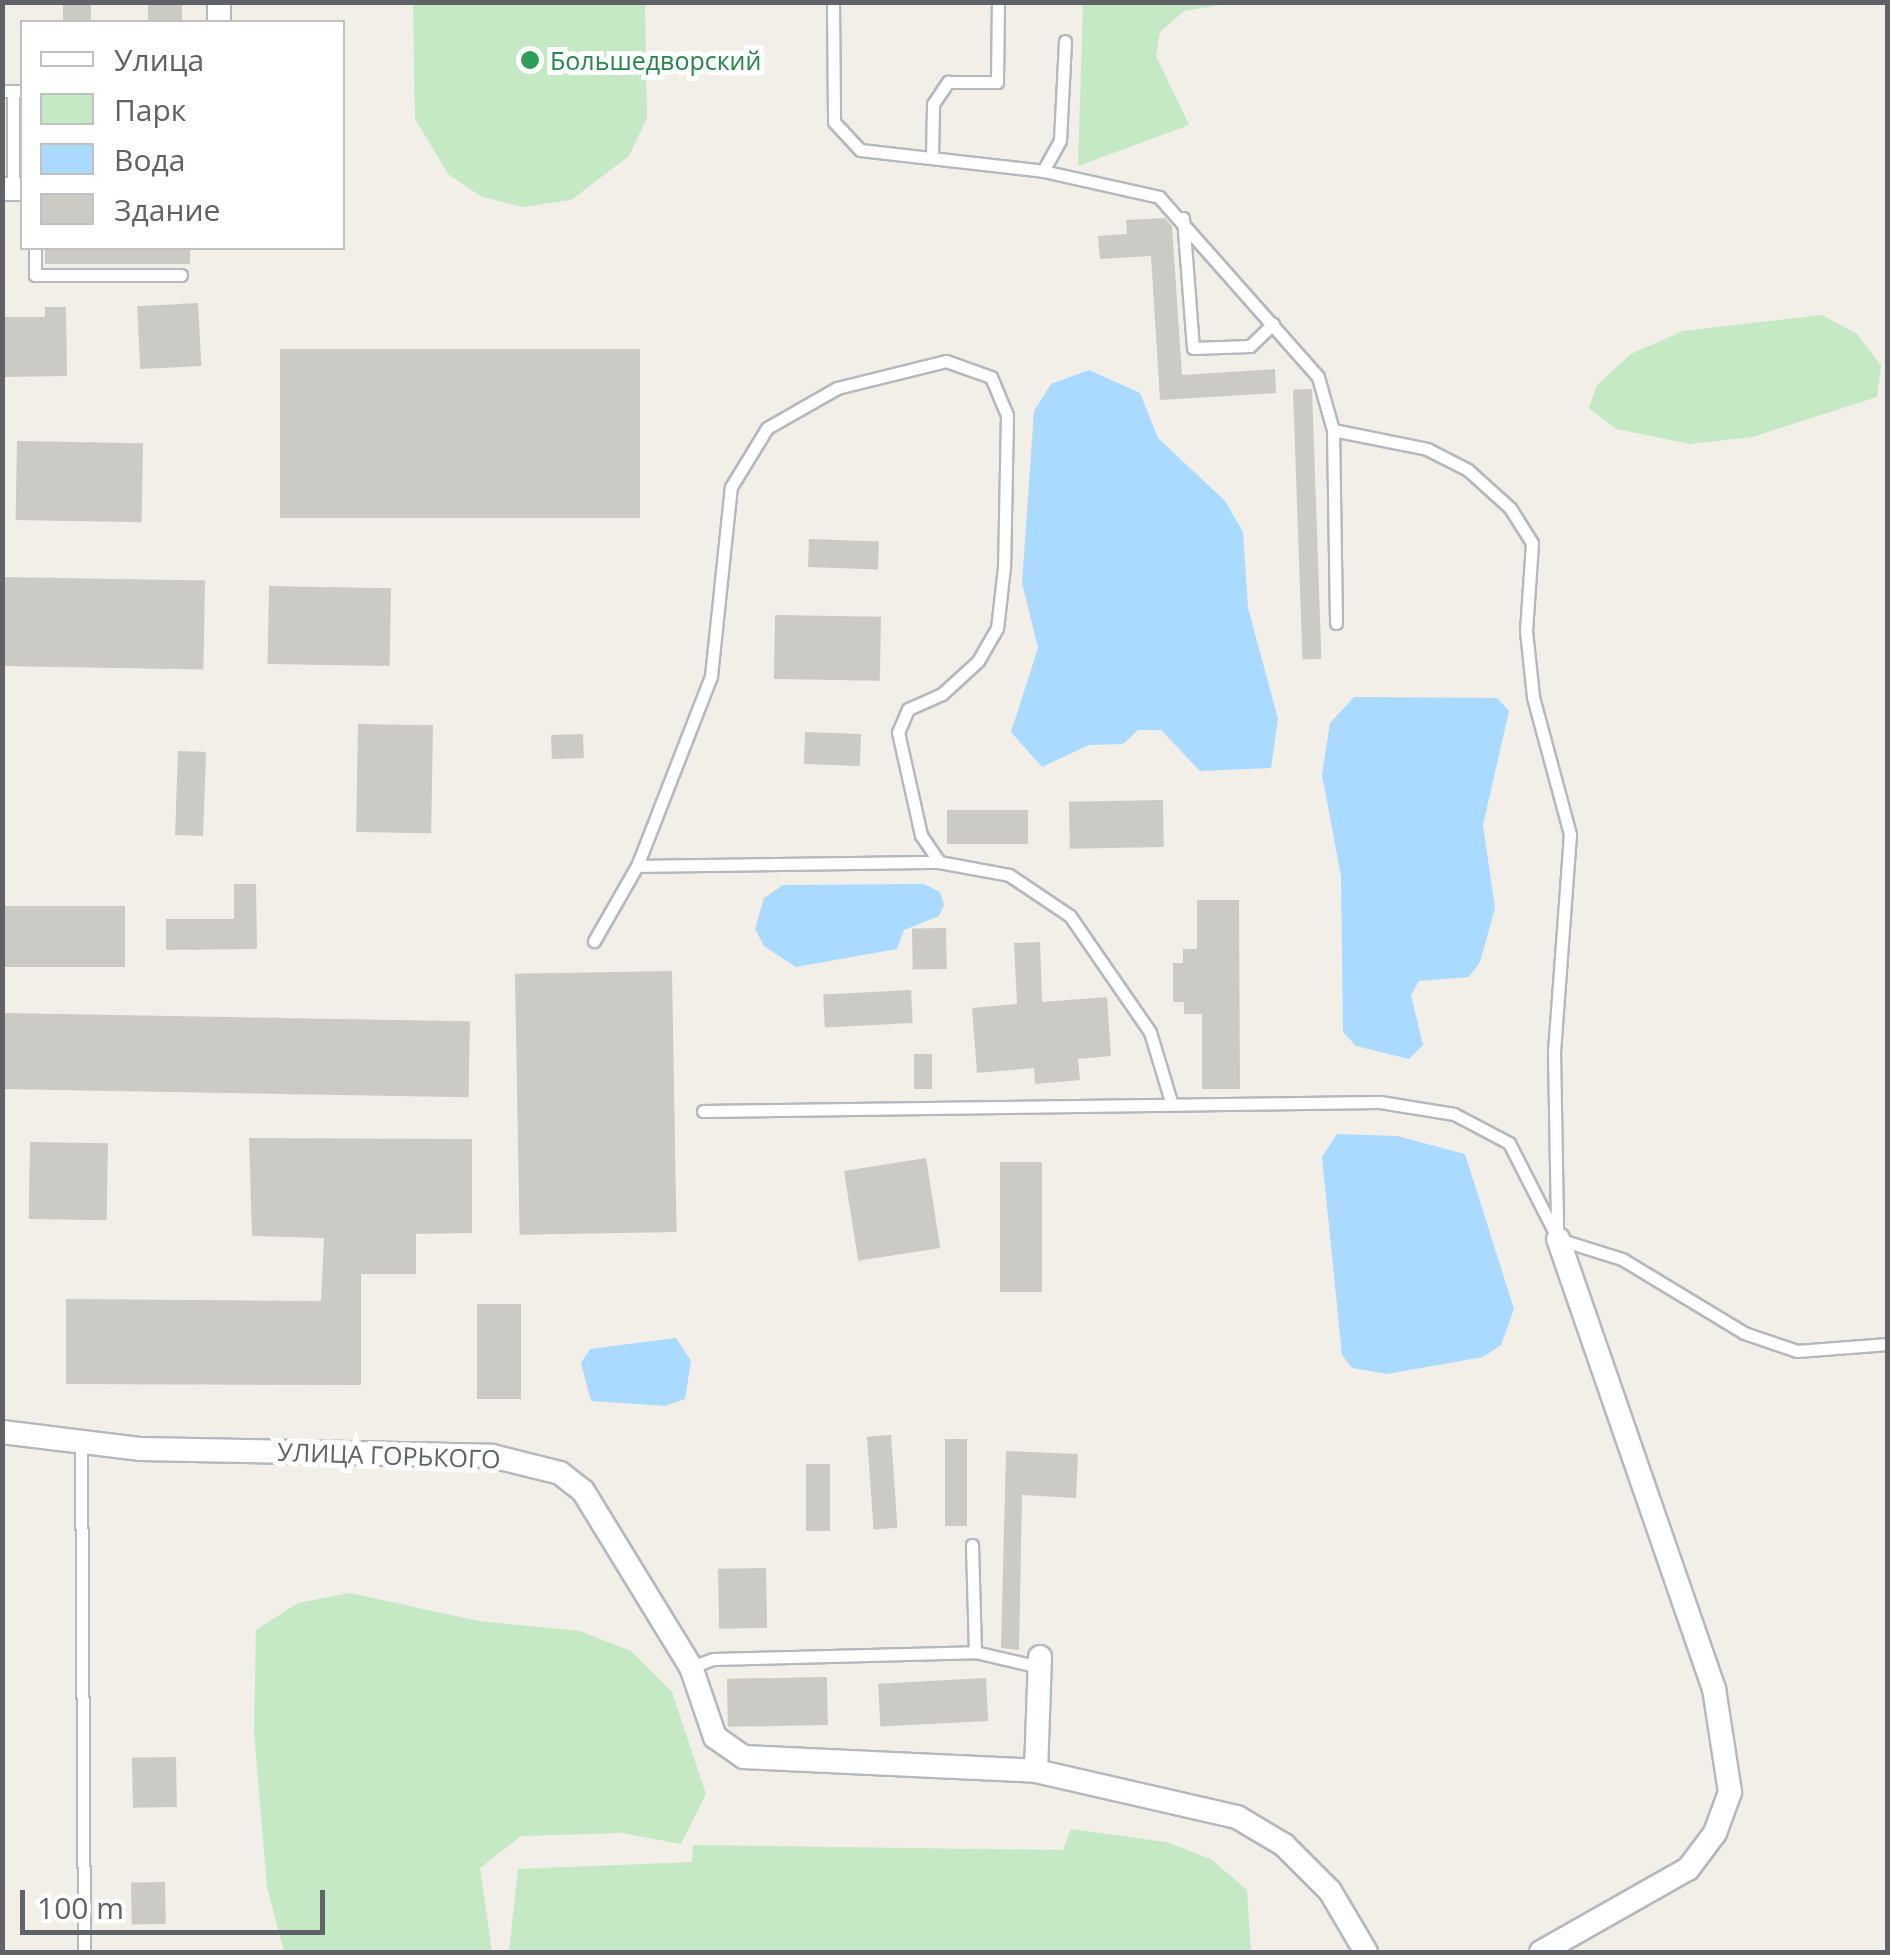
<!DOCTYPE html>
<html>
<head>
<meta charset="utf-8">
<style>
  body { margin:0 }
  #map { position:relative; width:1890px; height:1955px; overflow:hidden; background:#f1efe8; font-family:"Open Sans",sans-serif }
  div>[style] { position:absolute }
  .green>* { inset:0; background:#c5e8c5 }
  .water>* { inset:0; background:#aadaff }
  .building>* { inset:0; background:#cccac5; transform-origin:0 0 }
  .roads { filter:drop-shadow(2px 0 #b5b8bc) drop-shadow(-2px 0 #b5b8bc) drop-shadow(0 2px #b5b8bc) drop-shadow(0 -2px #b5b8bc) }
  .service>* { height:11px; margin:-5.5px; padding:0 5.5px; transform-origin:5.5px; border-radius:5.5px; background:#fff }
  .minor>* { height:22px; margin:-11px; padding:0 11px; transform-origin:11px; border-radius:11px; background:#fff }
  .dots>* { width:28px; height:28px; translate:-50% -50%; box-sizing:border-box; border:5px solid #fff; border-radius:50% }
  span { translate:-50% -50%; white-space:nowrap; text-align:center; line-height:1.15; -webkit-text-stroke:10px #fff; paint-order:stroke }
  .leisure-label { font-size:25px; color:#27864d }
  .left { translate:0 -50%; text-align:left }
  .street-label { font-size:25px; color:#5f6368 }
  .frame { position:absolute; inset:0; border:5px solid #5f6368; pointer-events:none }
  .legend { position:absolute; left:20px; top:20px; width:325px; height:230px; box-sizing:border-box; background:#fff; border:2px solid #bfc1c3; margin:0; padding:12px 18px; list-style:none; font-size:30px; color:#5f6368 }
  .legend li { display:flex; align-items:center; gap:20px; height:50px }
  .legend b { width:50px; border:2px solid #bfc1c3 }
  .scale { position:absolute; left:20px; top:1890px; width:305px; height:45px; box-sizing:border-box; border:5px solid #5f6368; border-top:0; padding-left:12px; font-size:30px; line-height:35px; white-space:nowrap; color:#5f6368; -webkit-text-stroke:8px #fff; paint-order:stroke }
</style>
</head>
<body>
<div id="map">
  <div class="green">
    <i style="clip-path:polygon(413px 3px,645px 3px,647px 118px,629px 156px,571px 200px,523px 207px,482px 197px,448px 174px,415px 119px)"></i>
    <i style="clip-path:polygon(1083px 3px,1233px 3px,1184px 11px,1160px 32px,1156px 56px,1189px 125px,1078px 166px)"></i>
    <i style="clip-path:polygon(1822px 315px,1857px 334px,1881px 366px,1877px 397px,1752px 437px,1690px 444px,1616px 429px,1589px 408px,1597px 385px,1631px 354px,1683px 331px)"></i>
    <i style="clip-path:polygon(350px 1593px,478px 1621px,580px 1631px,631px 1651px,672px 1692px,706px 1794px,681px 1844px,623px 1833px,521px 1836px,480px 1868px,492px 1952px,284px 1952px,267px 1887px,254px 1732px,256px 1630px,298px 1603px)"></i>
    <i style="clip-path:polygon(1071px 1829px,1166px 1842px,1211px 1859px,1247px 1890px,1251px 1952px,509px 1952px,518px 1869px,692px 1862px,693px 1845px,1063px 1850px)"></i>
  </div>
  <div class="water">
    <i style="clip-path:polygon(1089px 370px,1140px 393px,1158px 438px,1225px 501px,1243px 532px,1248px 608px,1278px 719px,1271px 768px,1200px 771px,1161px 730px,1138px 730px,1123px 744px,1089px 745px,1042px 767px,1011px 732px,1038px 648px,1022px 583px,1034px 411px,1051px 384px)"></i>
    <i style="clip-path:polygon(1354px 697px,1497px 698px,1509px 711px,1483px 825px,1495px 908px,1480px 962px,1469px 977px,1419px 981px,1411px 995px,1423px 1045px,1409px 1059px,1356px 1046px,1343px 1032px,1341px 876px,1322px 775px,1330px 723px)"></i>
    <i style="clip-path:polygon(924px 884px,940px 892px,944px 905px,939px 916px,904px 930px,897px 949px,796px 967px,764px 946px,755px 929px,764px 898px,783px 885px)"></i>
    <i style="clip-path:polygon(1337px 1134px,1397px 1136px,1465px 1154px,1514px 1309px,1501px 1345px,1483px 1357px,1387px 1374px,1352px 1368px,1342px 1355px,1322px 1157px)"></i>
    <i style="clip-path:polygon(676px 1338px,691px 1361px,685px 1399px,665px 1406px,591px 1401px,581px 1363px,590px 1349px)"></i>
  </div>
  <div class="building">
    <i style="left:63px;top:2px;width:28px;height:20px"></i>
    <i style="left:148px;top:2px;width:34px;height:19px"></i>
    <i style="clip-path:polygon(1165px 218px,1172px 226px,1182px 375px,1275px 369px,1276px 393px,1160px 400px,1151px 256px,1100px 259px,1098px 236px,1127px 234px,1126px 220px)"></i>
    <i style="left:45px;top:248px;width:145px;height:16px"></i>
    <i style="left:198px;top:303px;width:63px;height:61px;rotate:87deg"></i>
    <i style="clip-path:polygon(45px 307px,66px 307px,67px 376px,2px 377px,2px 317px,45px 317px)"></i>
    <i style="left:280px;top:349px;width:360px;height:169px"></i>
    <i style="left:1312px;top:389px;width:270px;height:19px;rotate:88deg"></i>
    <i style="left:17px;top:441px;width:126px;height:79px;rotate:1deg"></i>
    <i style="left:809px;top:539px;width:70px;height:28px;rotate:2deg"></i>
    <i style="left:2px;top:577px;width:203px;height:89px;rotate:1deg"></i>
    <i style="left:269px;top:586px;width:122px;height:78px;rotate:1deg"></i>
    <i style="left:775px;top:615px;width:106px;height:64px;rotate:1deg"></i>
    <i style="left:358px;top:724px;width:75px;height:108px;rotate:1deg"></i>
    <i style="left:805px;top:732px;width:56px;height:32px;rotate:2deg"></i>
    <i style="left:583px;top:734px;width:24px;height:32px;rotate:88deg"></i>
    <i style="left:178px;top:751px;width:28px;height:84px;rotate:2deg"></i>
    <i style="left:1163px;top:800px;width:47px;height:94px;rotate:89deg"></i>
    <i style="left:1028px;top:810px;width:34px;height:81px;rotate:90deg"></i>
    <i style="clip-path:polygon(234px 884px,256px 884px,257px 949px,166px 950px,166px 919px,234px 919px)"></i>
    <i style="clip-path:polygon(1197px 900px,1239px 900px,1240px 1089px,1202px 1089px,1202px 1014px,1184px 1014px,1184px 1002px,1173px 1002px,1173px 963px,1183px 963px,1183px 949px,1197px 949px)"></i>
    <i style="left:2px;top:906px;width:123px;height:61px"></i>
    <i style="left:946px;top:928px;width:41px;height:34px;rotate:89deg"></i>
    <i style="clip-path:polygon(1040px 942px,1042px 1002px,1107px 997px,1111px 1056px,1078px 1059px,1080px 1080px,1035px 1084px,1034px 1068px,977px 1073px,972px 1008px,1017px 1004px,1014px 943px)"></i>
    <i style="left:672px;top:971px;width:261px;height:157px;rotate:89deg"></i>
    <i style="left:911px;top:990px;width:33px;height:88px;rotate:87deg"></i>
    <i style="left:2px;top:1013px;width:468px;height:76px;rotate:1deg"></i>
    <i style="left:914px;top:1054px;width:18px;height:35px"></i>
    <i style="clip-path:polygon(249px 1138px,472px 1139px,472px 1233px,416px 1234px,416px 1274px,361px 1274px,361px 1385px,66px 1384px,66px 1299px,321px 1301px,324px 1238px,252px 1236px)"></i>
    <i style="left:30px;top:1142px;width:78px;height:77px;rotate:1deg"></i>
    <i style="left:926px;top:1158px;width:91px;height:83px;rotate:81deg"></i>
    <i style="left:1042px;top:1162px;width:130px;height:42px;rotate:90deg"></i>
    <i style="left:477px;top:1304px;width:44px;height:95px"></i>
    <i style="left:891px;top:1435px;width:93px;height:24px;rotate:86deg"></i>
    <i style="left:945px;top:1439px;width:22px;height:87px"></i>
    <i style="clip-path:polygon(1006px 1451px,1078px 1454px,1076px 1498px,1022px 1495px,1019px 1650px,1001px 1648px)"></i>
    <i style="left:806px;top:1464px;width:24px;height:67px"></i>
    <i style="left:766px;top:1568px;width:60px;height:48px;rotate:89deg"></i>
    <i style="left:827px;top:1677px;width:48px;height:100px;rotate:89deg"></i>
    <i style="left:986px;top:1678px;width:43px;height:108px;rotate:87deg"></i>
    <i style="left:176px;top:1757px;width:50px;height:44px;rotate:89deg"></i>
    <i style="left:165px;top:1882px;width:42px;height:34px;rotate:89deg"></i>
  </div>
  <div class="roads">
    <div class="service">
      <i style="left:833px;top:2px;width:120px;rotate:89.5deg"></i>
      <i style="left:834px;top:122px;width:38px;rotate:47deg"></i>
      <i style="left:860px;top:150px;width:184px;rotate:6.5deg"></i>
      <i style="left:1043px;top:171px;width:119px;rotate:12.6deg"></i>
      <i style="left:1159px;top:197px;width:240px;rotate:48.5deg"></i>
      <i style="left:1318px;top:377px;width:55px;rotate:74.2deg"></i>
      <i style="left:1333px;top:430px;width:193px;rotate:89.1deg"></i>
      <i style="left:2px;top:91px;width:20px"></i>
      <i style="left:13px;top:91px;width:98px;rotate:90deg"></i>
      <i style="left:932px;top:158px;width:54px;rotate:-88.9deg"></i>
      <i style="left:933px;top:104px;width:27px;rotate:-56deg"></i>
      <i style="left:948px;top:82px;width:49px"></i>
      <i style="left:997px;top:82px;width:80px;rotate:-89.3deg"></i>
      <i style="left:1043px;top:171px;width:35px;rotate:-61deg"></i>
      <i style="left:1060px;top:140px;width:99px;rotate:-87.1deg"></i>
      <i style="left:1183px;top:218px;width:130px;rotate:85.6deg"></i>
      <i style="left:1193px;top:348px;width:57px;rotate:-2deg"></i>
      <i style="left:1250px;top:346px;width:32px;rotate:-44deg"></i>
      <i style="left:35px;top:248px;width:27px;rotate:90deg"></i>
      <i style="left:35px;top:275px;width:146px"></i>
      <i style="left:1333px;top:430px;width:96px;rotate:11.4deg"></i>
      <i style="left:1427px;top:449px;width:46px;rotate:27.1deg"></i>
      <i style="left:1468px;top:470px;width:57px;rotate:42.1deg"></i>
      <i style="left:1510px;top:508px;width:41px;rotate:57.8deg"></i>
      <i style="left:1532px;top:543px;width:88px;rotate:93.9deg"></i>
      <i style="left:1526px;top:631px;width:66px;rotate:83.9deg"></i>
      <i style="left:1533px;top:697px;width:142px;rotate:74.9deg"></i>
      <i style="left:1570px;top:834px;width:218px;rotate:94.2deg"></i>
      <i style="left:1554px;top:1051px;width:179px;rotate:89deg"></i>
      <i style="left:637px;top:866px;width:302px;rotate:-0.8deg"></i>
      <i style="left:594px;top:941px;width:86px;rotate:-60.2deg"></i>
      <i style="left:637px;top:866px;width:204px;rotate:-68.7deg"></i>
      <i style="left:711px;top:676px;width:190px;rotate:-84deg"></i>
      <i style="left:731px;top:487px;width:69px;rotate:-58.6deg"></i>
      <i style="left:767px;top:428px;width:81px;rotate:-29.7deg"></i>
      <i style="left:837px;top:388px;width:112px;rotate:-13.9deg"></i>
      <i style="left:946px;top:361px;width:48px;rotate:19.6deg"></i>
      <i style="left:991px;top:377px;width:41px;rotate:67.2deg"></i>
      <i style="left:1007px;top:415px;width:152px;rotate:91.1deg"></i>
      <i style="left:1004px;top:567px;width:61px;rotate:96.5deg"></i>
      <i style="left:997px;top:628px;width:38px;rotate:120deg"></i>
      <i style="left:978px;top:661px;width:49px;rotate:137.5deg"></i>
      <i style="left:942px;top:694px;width:37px;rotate:156deg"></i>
      <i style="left:908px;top:709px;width:25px;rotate:113deg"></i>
      <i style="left:898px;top:732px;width:106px;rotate:77.4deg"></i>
      <i style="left:921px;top:835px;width:32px;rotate:56deg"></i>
      <i style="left:939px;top:862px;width:71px;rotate:10.5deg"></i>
      <i style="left:1009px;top:875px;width:73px;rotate:33.9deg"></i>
      <i style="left:1070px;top:916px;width:141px;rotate:55.4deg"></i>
      <i style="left:1150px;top:1032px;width:76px;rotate:73.2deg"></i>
      <i style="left:703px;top:1111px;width:677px;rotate:-0.76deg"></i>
      <i style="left:1380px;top:1102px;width:75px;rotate:9.2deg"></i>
      <i style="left:1454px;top:1114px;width:62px;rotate:27.8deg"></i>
      <i style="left:1509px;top:1143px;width:108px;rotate:63deg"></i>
      <i style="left:1558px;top:1239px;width:67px;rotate:17.4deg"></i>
      <i style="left:1622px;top:1259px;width:143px;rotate:31.2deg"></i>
      <i style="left:1744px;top:1333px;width:56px;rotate:18.8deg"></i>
      <i style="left:1797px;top:1351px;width:91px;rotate:-4.4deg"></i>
      <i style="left:81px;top:1441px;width:511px;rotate:89.66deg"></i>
      <i style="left:972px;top:1545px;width:107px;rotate:88.4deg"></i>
      <i style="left:691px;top:1667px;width:23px;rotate:-20deg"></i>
      <i style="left:713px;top:1659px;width:262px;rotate:-1.5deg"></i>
      <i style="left:975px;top:1652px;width:67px;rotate:13deg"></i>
    </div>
    <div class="minor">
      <i style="left:219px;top:22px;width:20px;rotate:-90deg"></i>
      <i style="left:2px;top:189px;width:20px"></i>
      <i style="left:2px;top:1432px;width:140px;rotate:7deg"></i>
      <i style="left:141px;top:1449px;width:351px;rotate:1.1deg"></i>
      <i style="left:492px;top:1456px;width:70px;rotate:14deg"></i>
      <i style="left:560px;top:1473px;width:29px;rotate:38deg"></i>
      <i style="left:583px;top:1491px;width:206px;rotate:58.5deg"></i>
      <i style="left:691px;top:1667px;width:74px;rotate:71.1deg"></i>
      <i style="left:715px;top:1737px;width:35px;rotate:35deg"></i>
      <i style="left:744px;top:1757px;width:292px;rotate:2.7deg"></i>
      <i style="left:1036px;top:1771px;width:114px;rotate:-88deg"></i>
      <i style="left:1036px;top:1771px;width:206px;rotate:12.9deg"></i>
      <i style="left:1237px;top:1817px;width:55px;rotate:30.8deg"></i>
      <i style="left:1284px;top:1845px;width:65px;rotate:45deg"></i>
      <i style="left:1330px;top:1891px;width:71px;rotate:59.5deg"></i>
      <i style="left:1541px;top:1952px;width:169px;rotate:-29.5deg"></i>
      <i style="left:1688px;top:1869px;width:45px;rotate:-53.1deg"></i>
      <i style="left:1715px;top:1833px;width:44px;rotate:-69.9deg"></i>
      <i style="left:1730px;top:1792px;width:104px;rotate:-98.8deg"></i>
      <i style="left:1714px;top:1689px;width:476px;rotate:-109.1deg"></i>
    </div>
  </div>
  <div class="dots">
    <i style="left:530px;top:60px;background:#2e9e5b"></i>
  </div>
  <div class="leisure-label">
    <span class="left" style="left:550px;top:60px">Большедворский</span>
  </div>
  <div class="street-label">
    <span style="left:389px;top:1455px;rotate:2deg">УЛИЦА ГОРЬКОГО</span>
  </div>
  <div class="frame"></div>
  <ul class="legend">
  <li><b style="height:12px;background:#fff"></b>Улица</li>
  <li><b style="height:28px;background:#c5e8c5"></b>Парк</li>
  <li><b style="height:28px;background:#aadaff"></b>Вода</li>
  <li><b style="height:28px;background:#cccac5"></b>Здание</li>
  </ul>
  <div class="scale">100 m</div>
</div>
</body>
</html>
